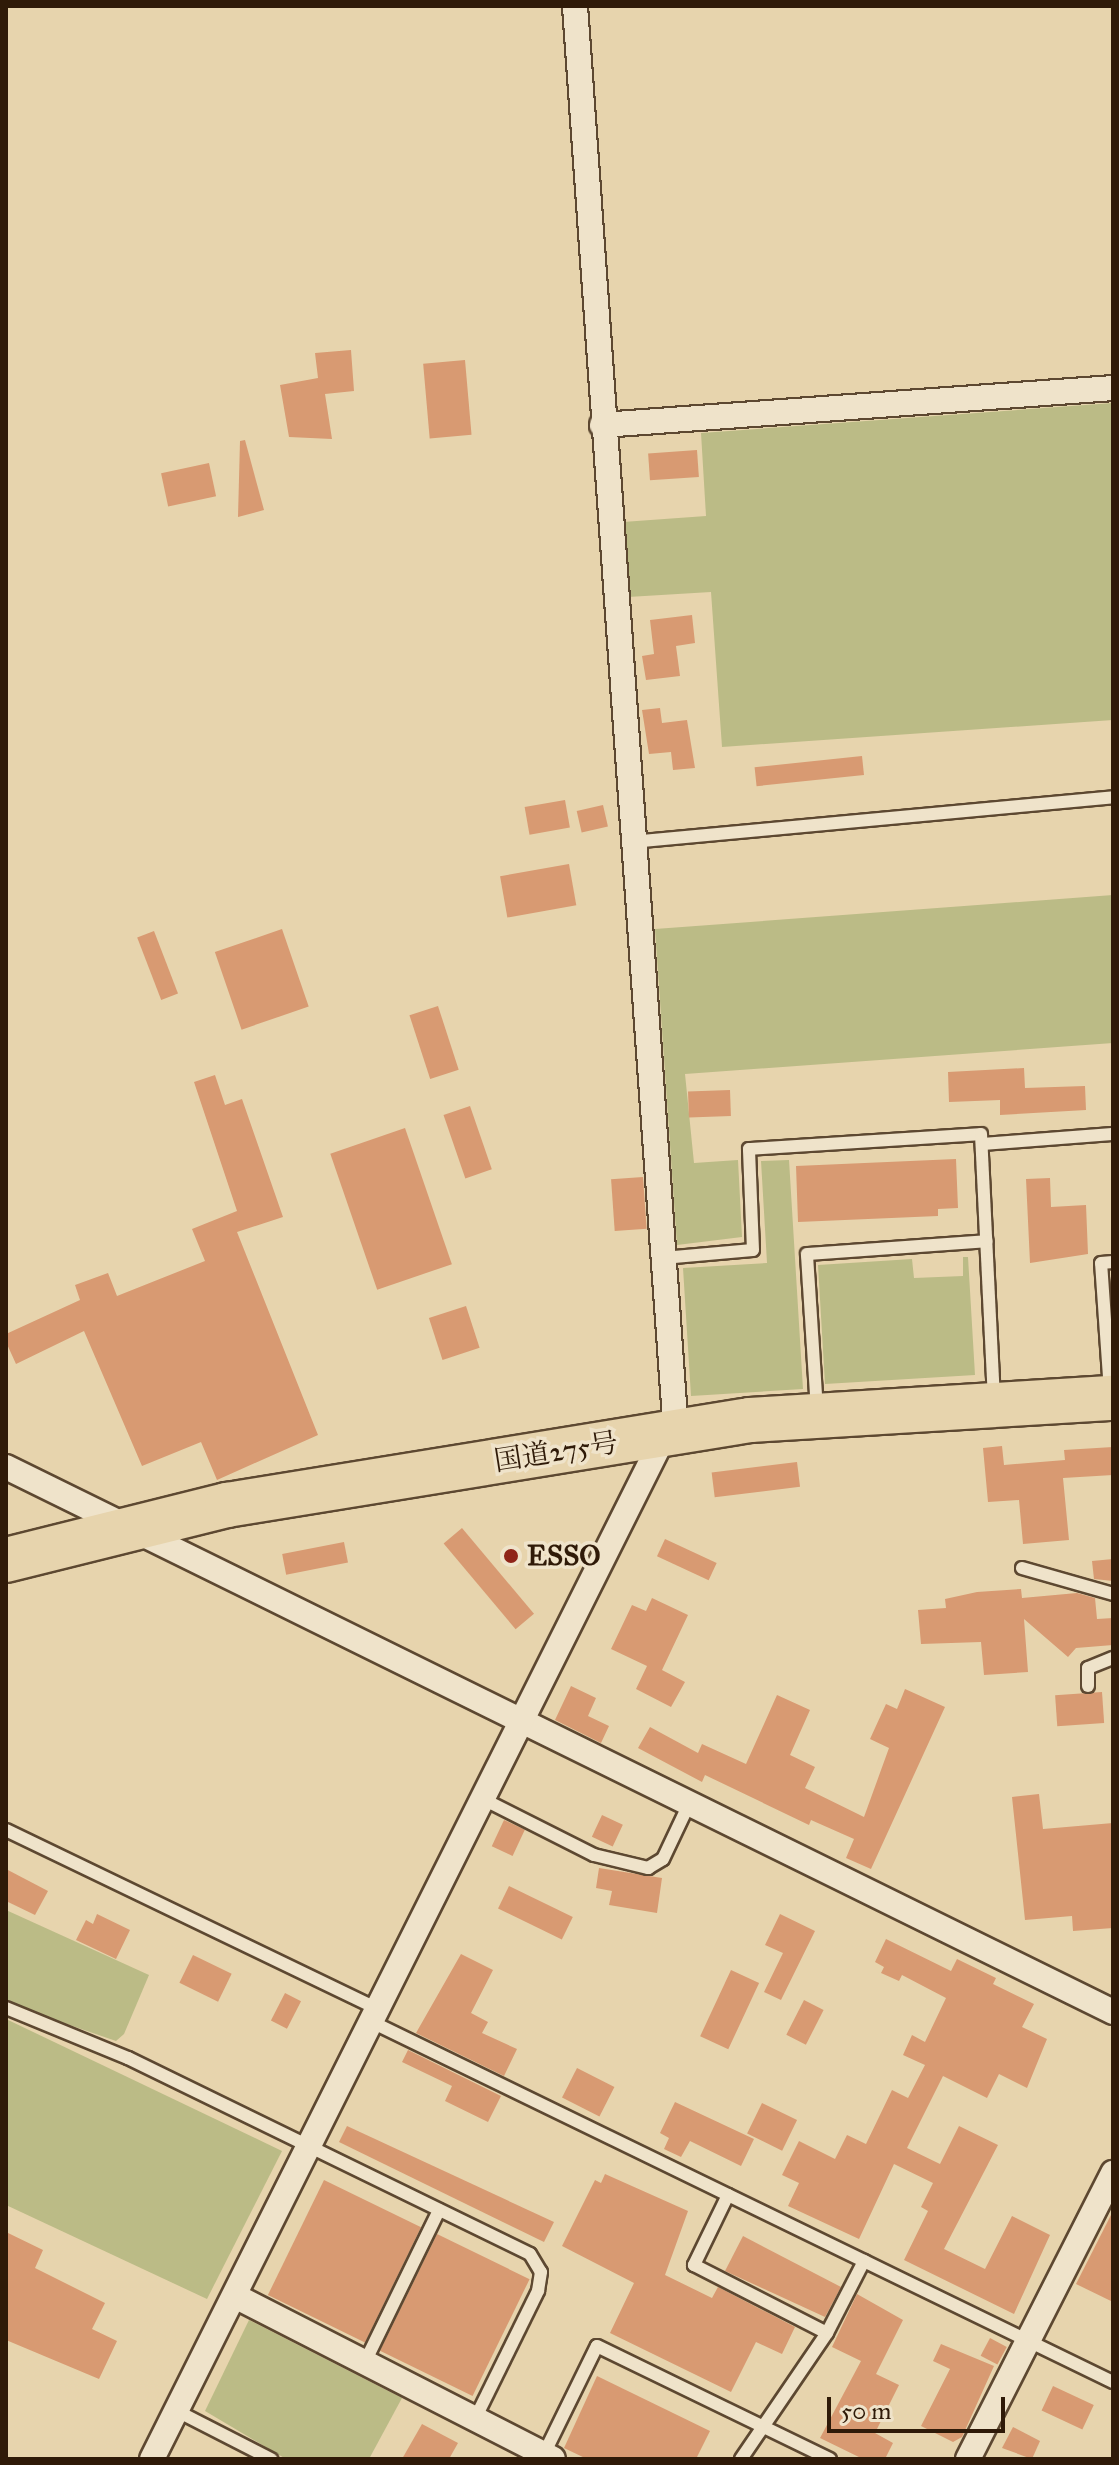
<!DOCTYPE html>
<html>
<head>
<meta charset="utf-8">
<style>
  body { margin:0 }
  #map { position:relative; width:1119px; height:2465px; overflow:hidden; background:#e7d4ad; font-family:"IM FELL Great Primer","Noto Serif JP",serif }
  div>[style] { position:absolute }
  .green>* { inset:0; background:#bbbb86 }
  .building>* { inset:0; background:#d89a72; transform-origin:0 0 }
  .roads { filter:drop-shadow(2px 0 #5d4831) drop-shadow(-2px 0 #5d4831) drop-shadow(0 2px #5d4831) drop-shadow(0 -2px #5d4831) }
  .lane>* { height:12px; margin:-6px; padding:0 6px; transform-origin:6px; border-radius:6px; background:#efe3ca }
  .street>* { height:24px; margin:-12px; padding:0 12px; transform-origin:12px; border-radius:12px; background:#efe3ca }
  .highway>* { height:44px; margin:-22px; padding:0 22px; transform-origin:22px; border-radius:22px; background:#e7d4ad }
  .dots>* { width:22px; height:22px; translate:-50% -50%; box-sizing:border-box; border:4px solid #efe3ca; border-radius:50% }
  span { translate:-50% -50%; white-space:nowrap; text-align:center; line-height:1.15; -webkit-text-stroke:7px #efe3ca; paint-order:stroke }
  .street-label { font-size:28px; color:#2f1a08 }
  .poi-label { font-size:28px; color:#2f1a08; font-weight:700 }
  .left { translate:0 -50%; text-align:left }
  .frame { position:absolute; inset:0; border:8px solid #2f1a08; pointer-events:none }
  .scale { position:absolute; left:827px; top:2397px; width:178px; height:36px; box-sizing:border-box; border:4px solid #2f1a08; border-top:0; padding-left:10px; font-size:24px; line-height:28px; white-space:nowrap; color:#2f1a08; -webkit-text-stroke:6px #efe3ca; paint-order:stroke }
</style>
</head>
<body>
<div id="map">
  <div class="green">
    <i style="clip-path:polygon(1113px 403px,1113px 720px,722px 747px,711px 592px,628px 597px,623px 522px,706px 516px,701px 433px)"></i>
    <i style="clip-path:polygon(1113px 895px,1113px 1043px,685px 1074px,694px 1163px,738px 1160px,742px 1237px,677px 1245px,655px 929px)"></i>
    <i style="clip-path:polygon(789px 1160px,803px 1389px,691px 1396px,683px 1268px,767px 1263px,761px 1161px)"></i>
    <i style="clip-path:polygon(963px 1257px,968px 1257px,975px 1375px,825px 1384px,818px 1265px,912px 1259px,914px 1278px,963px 1276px)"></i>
    <i style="clip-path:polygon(6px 1910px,149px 1975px,124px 2034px,116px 2041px,6px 2003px)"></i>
    <i style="clip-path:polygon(6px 2019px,282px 2151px,207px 2299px,6px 2205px)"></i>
    <i style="clip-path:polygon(249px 2320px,402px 2398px,369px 2459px,286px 2459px,205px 2411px)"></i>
  </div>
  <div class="building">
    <i style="clip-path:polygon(351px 350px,354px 391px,325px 394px,332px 439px,289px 437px,280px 385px,318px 378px,315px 353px)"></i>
    <i style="left:465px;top:360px;width:75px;height:42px;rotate:85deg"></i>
    <i style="clip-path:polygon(245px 440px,264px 510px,238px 517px,240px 441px)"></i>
    <i style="left:697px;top:450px;width:27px;height:49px;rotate:86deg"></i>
    <i style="left:209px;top:463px;width:34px;height:49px;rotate:78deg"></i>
    <i style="clip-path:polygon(692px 615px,695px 643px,676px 646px,680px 676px,646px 680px,642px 656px,654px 654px,650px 620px)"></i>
    <i style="clip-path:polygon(660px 708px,662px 723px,687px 720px,695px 768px,673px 770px,671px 752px,649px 754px,642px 710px)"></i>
    <i style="left:862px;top:756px;width:19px;height:108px;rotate:84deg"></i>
    <i style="left:565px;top:800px;width:28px;height:41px;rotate:80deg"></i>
    <i style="left:603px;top:805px;width:22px;height:27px;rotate:77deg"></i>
    <i style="left:569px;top:864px;width:42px;height:70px;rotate:80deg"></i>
    <i style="left:282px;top:929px;width:82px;height:71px;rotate:71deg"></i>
    <i style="left:154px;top:931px;width:67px;height:18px;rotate:69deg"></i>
    <i style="left:438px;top:1006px;width:67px;height:30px;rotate:72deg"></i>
    <i style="clip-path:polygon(1024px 1068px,1025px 1088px,1085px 1086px,1086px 1110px,1000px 1115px,1000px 1100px,949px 1102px,948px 1072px)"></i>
    <i style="clip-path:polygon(215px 1075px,225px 1105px,242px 1099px,283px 1217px,237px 1232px,318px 1435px,217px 1480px,201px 1442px,142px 1466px,84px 1331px,16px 1364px,6px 1342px,6px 1334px,80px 1300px,75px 1285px,108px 1273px,117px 1296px,205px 1261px,192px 1229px,237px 1211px,194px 1082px)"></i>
    <i style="left:730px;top:1090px;width:26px;height:42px;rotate:88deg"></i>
    <i style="left:470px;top:1106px;width:67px;height:28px;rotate:71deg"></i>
    <i style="left:405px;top:1128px;width:144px;height:79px;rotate:71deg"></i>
    <i style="clip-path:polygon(956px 1159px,958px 1208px,938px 1209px,938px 1216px,798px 1222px,796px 1166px)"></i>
    <i style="left:643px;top:1177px;width:52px;height:32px;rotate:86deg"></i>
    <i style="clip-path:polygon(1050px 1178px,1051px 1207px,1086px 1205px,1088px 1254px,1030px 1263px,1026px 1179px)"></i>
    <i style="left:466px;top:1306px;width:44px;height:39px;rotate:72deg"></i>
    <i style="clip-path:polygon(1002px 1446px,1004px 1465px,1065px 1460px,1064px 1450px,1113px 1447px,1113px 1475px,1063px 1478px,1069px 1540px,1023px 1544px,1019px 1500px,988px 1502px,983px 1448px)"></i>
    <i style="left:797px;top:1462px;width:25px;height:86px;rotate:83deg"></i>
    <i style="left:462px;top:1528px;width:112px;height:24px;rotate:50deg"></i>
    <i style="left:665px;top:1539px;width:57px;height:19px;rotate:25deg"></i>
    <i style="left:344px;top:1542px;width:21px;height:63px;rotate:79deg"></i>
    <i style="clip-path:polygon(1113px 1559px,1113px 1581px,1094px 1579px,1092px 1561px)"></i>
    <i style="clip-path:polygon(1021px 1589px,1022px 1598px,1077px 1593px,1095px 1598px,1097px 1619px,1113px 1618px,1113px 1645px,1076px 1648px,1068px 1657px,1024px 1619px,1028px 1672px,984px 1675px,981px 1642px,921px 1644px,918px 1610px,946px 1608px,945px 1599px,977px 1592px)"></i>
    <i style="clip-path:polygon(652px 1598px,688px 1615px,662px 1670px,685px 1682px,671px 1707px,636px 1689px,647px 1666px,611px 1649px,632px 1605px,646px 1611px)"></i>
    <i style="clip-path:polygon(571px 1686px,596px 1698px,588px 1716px,609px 1726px,601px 1743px,555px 1720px)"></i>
    <i style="clip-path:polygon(905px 1689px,945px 1707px,871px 1869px,846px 1858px,854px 1839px,811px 1820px,809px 1825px,705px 1775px,702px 1782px,638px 1748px,650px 1727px,698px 1753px,702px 1744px,746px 1764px,777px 1695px,810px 1710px,790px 1755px,815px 1767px,805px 1788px,864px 1817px,889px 1748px,870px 1739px,886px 1704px,897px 1709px)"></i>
    <i style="left:1102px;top:1692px;width:31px;height:47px;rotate:86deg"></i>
    <i style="clip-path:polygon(1039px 1794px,1043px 1829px,1113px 1823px,1113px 1928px,1073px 1931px,1072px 1916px,1025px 1920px,1012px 1797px)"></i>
    <i style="left:602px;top:1815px;width:23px;height:24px;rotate:25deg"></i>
    <i style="left:504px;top:1820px;width:23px;height:29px;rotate:25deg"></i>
    <i style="clip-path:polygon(599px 1868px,662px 1878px,657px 1913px,609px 1905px,612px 1891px,596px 1888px)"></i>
    <i style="clip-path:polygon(6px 1869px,48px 1891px,35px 1915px,6px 1901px)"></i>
    <i style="left:509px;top:1886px;width:71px;height:25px;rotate:26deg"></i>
    <i style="clip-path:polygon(97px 1914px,130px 1930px,116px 1959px,76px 1940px,86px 1920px,93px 1924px)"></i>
    <i style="clip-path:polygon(780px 1914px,815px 1931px,781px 2000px,764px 1992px,783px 1953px,765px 1945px)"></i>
    <i style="clip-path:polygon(886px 1939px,951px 1971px,957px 1959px,996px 1978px,993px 1984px,1034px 2004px,1022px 2027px,1047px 2039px,1027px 2088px,999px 2074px,987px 2098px,943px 2076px,907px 2148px,940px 2164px,959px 2126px,998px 2145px,944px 2249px,985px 2269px,1012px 2216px,1050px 2235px,1014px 2314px,904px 2260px,928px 2211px,921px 2207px,933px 2183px,894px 2164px,859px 2239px,788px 2206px,799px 2183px,782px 2175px,799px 2141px,835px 2159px,847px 2135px,866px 2144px,892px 2090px,908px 2098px,925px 2065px,903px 2055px,912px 2035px,925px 2042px,946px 1998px,902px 1975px,899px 1981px,881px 1973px,884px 1967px,875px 1962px)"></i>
    <i style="clip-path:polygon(461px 1954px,493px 1970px,471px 2013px,488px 2022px,482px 2033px,517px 2049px,504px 2076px,416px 2033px)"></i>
    <i style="left:193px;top:1955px;width:43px;height:31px;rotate:26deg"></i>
    <i style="left:731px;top:1970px;width:31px;height:73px;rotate:25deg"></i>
    <i style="left:285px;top:1993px;width:18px;height:31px;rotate:27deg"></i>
    <i style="left:804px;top:2000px;width:22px;height:39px;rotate:27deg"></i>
    <i style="clip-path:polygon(408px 2050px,501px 2096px,488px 2122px,445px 2101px,452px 2086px,402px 2062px)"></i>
    <i style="left:577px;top:2068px;width:42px;height:33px;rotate:27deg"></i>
    <i style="clip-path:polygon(675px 2102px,754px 2139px,741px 2166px,690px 2141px,681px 2157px,664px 2149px,669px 2138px,660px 2133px)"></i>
    <i style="left:762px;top:2103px;width:39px;height:34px;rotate:26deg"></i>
    <i style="clip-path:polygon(347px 2126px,554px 2222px,544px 2242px,339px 2142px)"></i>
    <i style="clip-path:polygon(605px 2174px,688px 2211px,665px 2275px,712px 2298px,718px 2287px,795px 2327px,782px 2354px,756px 2342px,731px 2392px,610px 2333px,634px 2283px,562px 2246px,595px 2180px,601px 2183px)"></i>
    <i style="left:324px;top:2180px;width:108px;height:128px;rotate:26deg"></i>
    <i style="clip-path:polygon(1113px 2211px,1113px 2302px,1076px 2284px)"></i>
    <i style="clip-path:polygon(6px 2232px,43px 2250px,35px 2268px,105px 2303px,92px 2329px,117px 2341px,99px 2379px,6px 2340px)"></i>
    <i style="left:437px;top:2234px;width:103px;height:130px;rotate:26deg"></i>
    <i style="clip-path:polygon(743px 2236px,841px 2287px,825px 2317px,725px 2271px)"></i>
    <i style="clip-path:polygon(857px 2294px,903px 2320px,876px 2374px,899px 2385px,875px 2433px,893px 2443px,885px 2459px,863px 2459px,820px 2438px,861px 2361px,832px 2347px)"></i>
    <i style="left:990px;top:2338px;width:19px;height:20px;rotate:28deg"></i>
    <i style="clip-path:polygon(941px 2344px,994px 2366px,962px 2437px,953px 2442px,921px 2426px,950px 2369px,933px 2361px)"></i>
    <i style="clip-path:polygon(597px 2376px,710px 2431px,696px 2459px,587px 2459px,564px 2448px)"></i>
    <i style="left:1053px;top:2386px;width:45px;height:27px;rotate:25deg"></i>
    <i style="clip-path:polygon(422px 2424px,458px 2443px,449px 2459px,402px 2459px)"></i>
    <i style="clip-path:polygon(1013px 2427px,1040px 2441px,1032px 2459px,1002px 2448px)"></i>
  </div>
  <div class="roads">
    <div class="lane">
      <i style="left:632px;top:842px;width:483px;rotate:-5.3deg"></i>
      <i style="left:982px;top:1144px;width:131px;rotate:-4.4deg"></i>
      <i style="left:663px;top:1258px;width:90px;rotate:-5.1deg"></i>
      <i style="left:753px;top:1250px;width:101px;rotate:-92.3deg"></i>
      <i style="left:749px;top:1149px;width:232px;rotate:-3.7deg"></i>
      <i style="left:981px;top:1134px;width:264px;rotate:87.2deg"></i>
      <i style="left:1110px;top:1391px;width:128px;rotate:-94deg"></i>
      <i style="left:1101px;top:1263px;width:12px;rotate:-5deg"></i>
      <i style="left:817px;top:1410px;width:156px;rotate:-93.7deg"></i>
      <i style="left:807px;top:1254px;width:180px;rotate:-4.1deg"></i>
      <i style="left:1022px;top:1568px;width:95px;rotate:15.9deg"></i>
      <i style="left:1088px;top:1686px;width:18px;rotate:-90deg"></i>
      <i style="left:1088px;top:1668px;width:27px;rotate:-22deg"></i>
      <i style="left:483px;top:1799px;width:124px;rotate:26.8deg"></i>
      <i style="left:594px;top:1855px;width:56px;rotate:13.5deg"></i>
      <i style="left:648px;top:1868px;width:17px;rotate:-31deg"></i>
      <i style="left:663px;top:1859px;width:61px;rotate:-64.7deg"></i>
      <i style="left:6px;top:1830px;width:413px;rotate:25.7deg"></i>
      <i style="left:6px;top:2008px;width:132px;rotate:22.3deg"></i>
      <i style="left:128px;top:2058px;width:447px;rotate:26deg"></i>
      <i style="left:530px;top:2254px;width:21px;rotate:59deg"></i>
      <i style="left:541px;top:2272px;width:19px;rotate:99deg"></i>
      <i style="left:538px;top:2291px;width:143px;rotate:116.2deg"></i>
      <i style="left:372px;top:2022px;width:824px;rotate:25.91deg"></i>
      <i style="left:728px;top:2195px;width:78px;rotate:115.9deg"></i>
      <i style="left:694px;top:2265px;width:149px;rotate:27.1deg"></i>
      <i style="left:365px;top:2362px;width:169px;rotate:-64deg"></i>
      <i style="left:177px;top:2411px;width:106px;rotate:27.1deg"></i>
      <i style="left:544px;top:2454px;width:120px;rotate:-63.9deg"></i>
      <i style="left:597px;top:2346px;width:259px;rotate:25.9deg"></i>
      <i style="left:741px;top:2459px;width:153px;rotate:-55.7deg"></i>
      <i style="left:827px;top:2333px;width:81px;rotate:-62.8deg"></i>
    </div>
    <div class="street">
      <i style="left:575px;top:6px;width:1431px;rotate:85.95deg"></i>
      <i style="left:602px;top:425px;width:512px;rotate:-4.14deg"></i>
      <i style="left:6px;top:1467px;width:1234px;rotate:26.21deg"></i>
      <i style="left:235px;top:2296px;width:357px;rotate:27.1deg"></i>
      <i style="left:152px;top:2459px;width:1146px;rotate:-63.41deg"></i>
      <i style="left:968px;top:2459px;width:321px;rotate:-63.1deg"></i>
    </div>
    <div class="highway">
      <i style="left:6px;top:1560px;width:228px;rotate:-14deg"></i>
      <i style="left:227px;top:1505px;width:530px;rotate:-9.23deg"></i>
      <i style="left:750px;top:1420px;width:364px;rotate:-3.5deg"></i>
    </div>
  </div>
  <div class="dots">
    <i style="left:511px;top:1556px;background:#8f2418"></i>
  </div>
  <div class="street-label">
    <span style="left:556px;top:1452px;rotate:-9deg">国道275号</span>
  </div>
  <div class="poi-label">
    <span class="left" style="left:527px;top:1556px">ESSO</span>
  </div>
  <div class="frame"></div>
  <div class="scale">50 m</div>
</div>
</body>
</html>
